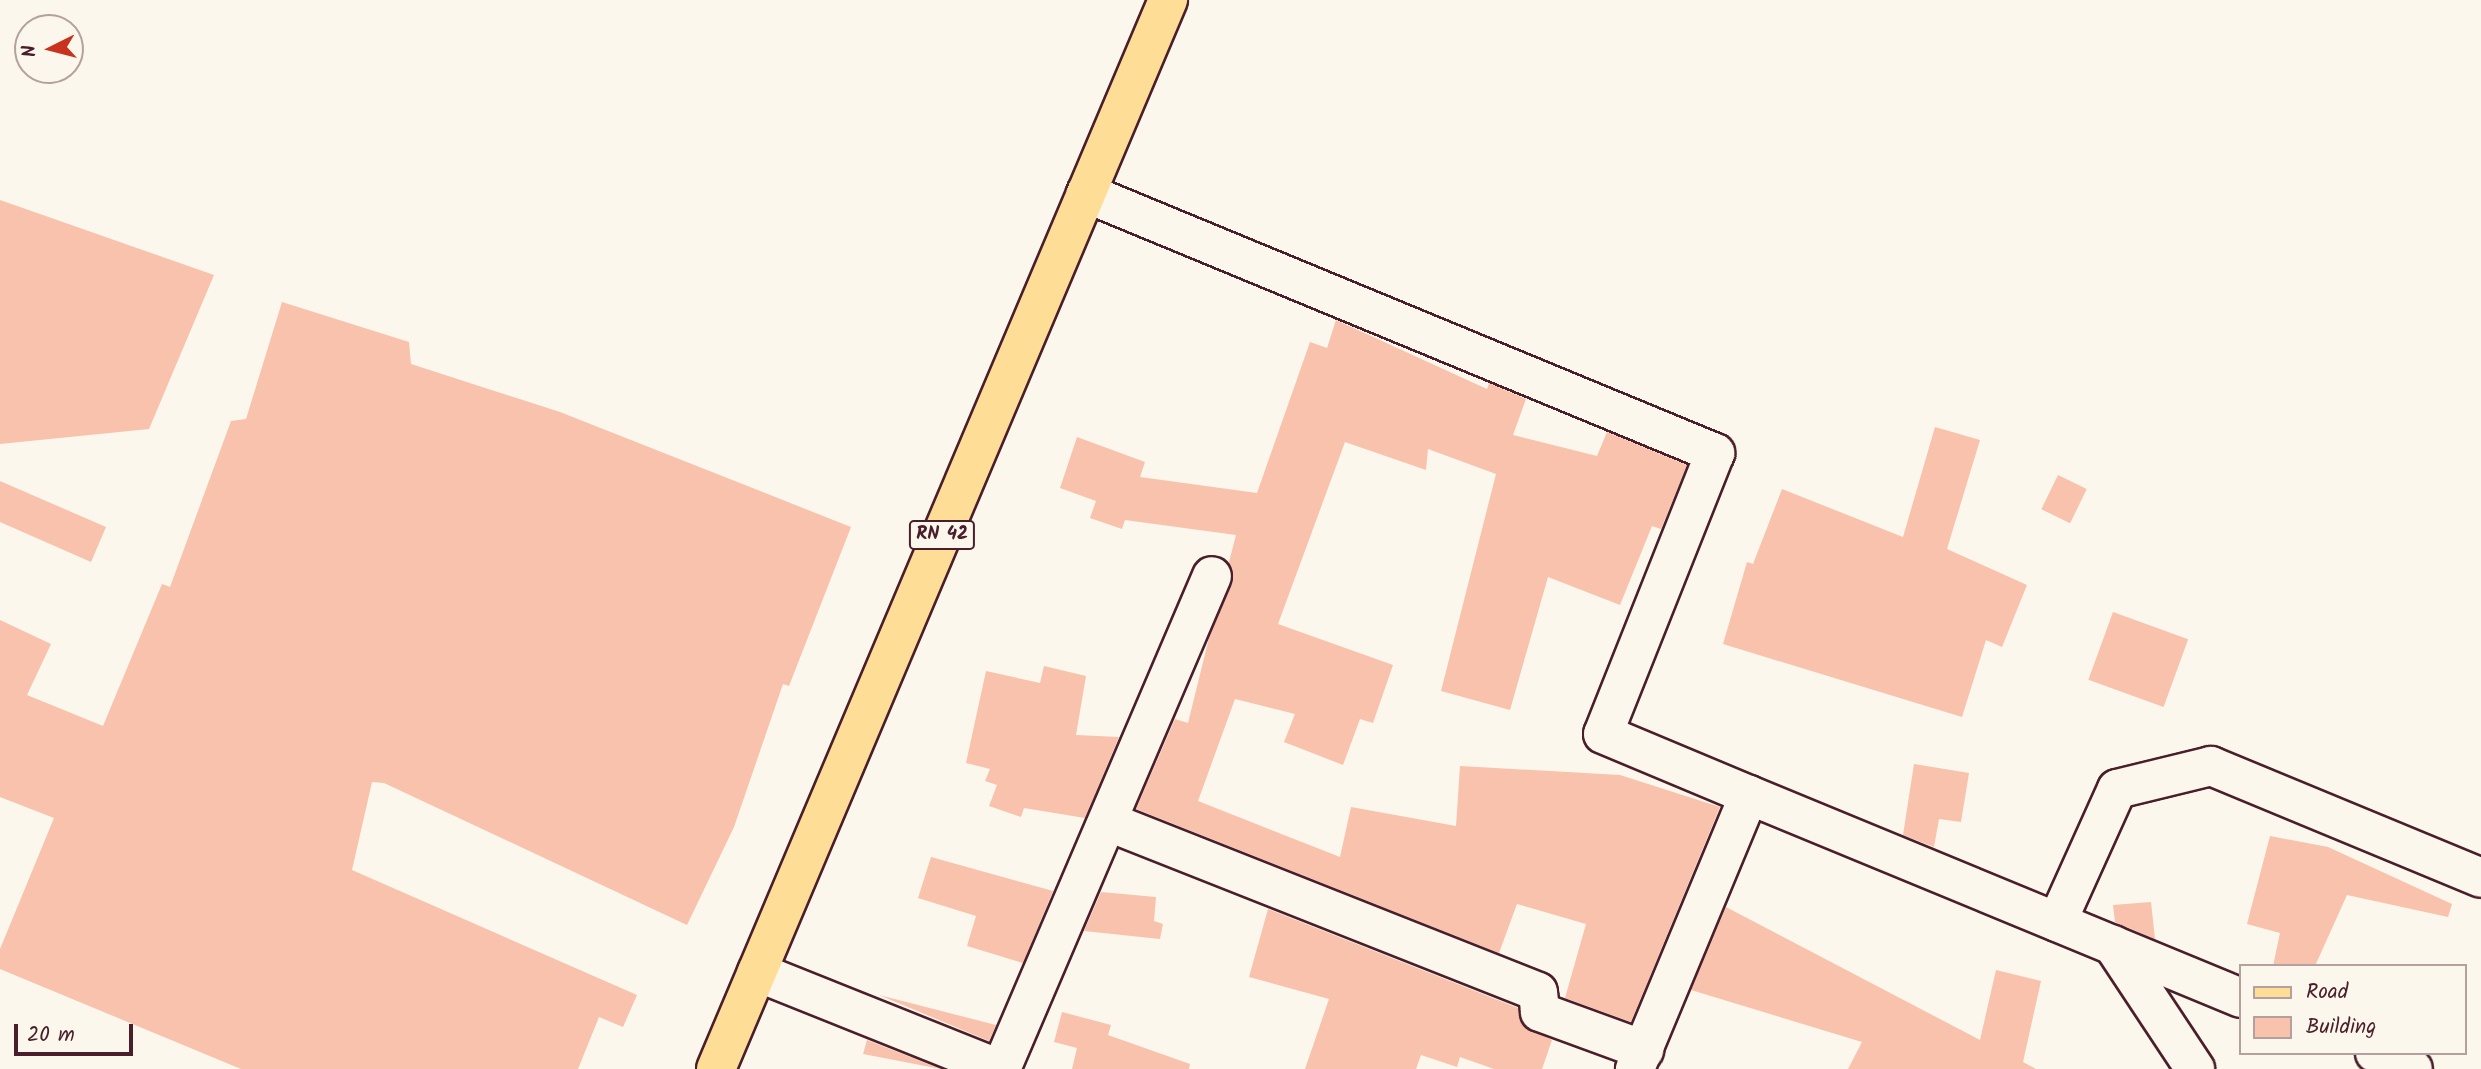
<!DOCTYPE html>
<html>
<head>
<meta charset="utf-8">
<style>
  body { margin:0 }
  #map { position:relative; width:2481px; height:1069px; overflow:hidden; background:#fbf7ec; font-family:Kalam,sans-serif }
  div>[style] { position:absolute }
  .building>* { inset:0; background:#f9c2ac; transform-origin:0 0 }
  .roads { filter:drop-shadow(2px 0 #4a1f2b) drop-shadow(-2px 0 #4a1f2b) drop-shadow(0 2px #4a1f2b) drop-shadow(0 -2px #4a1f2b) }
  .street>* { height:38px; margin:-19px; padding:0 19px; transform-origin:19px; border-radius:19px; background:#fbf7ec }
  .primary>* { height:38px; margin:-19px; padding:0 19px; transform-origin:19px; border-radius:19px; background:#fedd96 }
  span { translate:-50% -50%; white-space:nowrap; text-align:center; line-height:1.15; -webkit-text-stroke:5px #fbf7ec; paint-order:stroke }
  .shield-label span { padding:2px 5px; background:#fbf7ec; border:2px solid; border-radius:5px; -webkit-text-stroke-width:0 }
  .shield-label { font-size:19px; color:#4a1f2b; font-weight:700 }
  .legend { position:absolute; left:2239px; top:964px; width:228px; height:91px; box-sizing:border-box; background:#fbf7ec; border:2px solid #b4a19f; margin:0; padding:9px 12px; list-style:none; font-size:21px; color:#4a1f2b }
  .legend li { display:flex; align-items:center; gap:14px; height:35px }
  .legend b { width:35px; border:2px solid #b4a19f }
  .north { position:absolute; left:14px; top:14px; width:70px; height:70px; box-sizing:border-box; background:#fbf7ec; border:2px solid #b4a19f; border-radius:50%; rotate:264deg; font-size:19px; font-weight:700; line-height:28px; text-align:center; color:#4a1f2b }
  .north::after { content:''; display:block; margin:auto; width:24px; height:32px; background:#c8321e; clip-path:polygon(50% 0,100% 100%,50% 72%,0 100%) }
  .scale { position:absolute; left:14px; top:1024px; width:119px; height:32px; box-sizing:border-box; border:4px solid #4a1f2b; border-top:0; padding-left:9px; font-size:21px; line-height:24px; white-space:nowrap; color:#4a1f2b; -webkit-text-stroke:5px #fbf7ec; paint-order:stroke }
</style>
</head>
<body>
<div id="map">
  <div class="building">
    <i style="clip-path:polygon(0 200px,214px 275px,149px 429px,0 444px)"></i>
    <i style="clip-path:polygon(282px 302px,409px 342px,411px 364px,560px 412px,851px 527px,789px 686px,783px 684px,734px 827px,687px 925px,384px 783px,372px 782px,352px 870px,637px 995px,623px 1027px,599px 1017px,578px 1069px,241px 1069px,0 969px,0 949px,54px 818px,0 797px,0 620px,51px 644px,27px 695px,103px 726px,162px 584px,170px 587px,231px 421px,246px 419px)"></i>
    <i style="clip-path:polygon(1336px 320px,1487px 389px,1489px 383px,1526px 399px,1513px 435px,1597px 456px,1607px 432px,1687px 465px,1661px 529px,1652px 526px,1620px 605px,1548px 577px,1510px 710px,1441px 691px,1496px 474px,1428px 449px,1426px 470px,1345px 442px,1278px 624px,1393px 665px,1373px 723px,1360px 719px,1343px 765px,1284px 742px,1295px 714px,1235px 699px,1198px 801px,1340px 857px,1351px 807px,1456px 826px,1460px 766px,1620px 775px,1720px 807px,1631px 1022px,1565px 998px,1586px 924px,1517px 904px,1499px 953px,1136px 809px,1175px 719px,1188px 723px,1209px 638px,1232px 584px,1229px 562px,1236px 535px,1125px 520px,1122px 529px,1090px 518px,1096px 501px,1060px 488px,1077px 437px,1145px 462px,1140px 477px,1257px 493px,1310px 342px,1327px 348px)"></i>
    <i style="clip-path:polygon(1935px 427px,1980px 440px,1947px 549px,2027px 585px,2002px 647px,1986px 640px,1962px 717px,1723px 644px,1747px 562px,1753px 564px,1782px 489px,1903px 537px)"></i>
    <i style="left:2058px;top:475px;width:32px;height:38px;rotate:26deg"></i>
    <i style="clip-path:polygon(0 481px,106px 527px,91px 562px,0 522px)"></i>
    <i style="left:2113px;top:612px;width:80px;height:72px;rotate:20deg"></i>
    <i style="clip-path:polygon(1044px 666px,1086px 676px,1076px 735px,1119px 737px,1085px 818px,1024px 808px,1021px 817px,989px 806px,997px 785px,985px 781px,990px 769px,966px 763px,986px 671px,1040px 683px)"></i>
    <i style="clip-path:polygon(1914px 764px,1969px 773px,1961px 822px,1939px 819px,1934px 847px,1903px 835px)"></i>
    <i style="clip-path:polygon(2270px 836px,2328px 847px,2452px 904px,2448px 917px,2347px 895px,2315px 966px,2273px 966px,2280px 933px,2247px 924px)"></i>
    <i style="clip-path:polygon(931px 857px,1053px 891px,1023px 963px,967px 946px,976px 916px,918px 898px)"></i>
    <i style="clip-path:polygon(1101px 892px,1156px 897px,1154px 921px,1163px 924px,1160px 939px,1084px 931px)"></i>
    <i style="clip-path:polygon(2151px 902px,2155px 939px,2115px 922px,2113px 905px)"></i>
    <i style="clip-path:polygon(1726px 907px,1980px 1040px,1996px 970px,2041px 981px,2023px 1062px,2036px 1069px,1848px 1069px,1862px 1042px,1691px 990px)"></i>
    <i style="clip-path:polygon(1268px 909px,1518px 1008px,1523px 1026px,1552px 1040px,1542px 1069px,1494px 1069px,1460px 1057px,1457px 1067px,1421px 1055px,1416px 1069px,1305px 1069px,1329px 999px,1249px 977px)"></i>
    <i style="clip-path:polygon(879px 995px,996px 1025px,989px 1041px)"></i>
    <i style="clip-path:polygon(1062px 1012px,1111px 1025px,1108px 1035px,1190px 1064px,1189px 1069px,1072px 1069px,1077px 1048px,1054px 1042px)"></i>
    <i style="clip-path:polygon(867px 1040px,941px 1069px,863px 1054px)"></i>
  </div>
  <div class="roads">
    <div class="street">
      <i style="left:1086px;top:193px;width:681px;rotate:22.46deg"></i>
      <i style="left:1715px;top:453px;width:302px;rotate:111.7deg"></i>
      <i style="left:1603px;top:734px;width:158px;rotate:22.7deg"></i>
      <i style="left:1749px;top:795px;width:297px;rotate:112.6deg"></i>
      <i style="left:1749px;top:795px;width:532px;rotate:22.42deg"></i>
      <i style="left:1109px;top:822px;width:461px;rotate:21.6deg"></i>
      <i style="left:1538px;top:992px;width:20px;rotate:84deg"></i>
      <i style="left:1540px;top:1012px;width:111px;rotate:20.1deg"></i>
      <i style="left:2057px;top:922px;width:146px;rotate:-65.7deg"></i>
      <i style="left:2117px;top:789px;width:97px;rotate:-13.7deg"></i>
      <i style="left:2211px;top:766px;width:292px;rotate:22.5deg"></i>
      <i style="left:2113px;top:945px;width:149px;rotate:56.5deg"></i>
      <i style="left:757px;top:972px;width:262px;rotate:21.8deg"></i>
      <i style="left:2375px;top:1053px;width:41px;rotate:22.8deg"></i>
      <i style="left:1001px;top:1069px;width:536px;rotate:-66.83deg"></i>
    </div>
    <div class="primary">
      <i style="left:716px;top:1069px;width:1161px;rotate:-67.08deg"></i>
    </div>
  </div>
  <div class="shield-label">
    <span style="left:942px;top:535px">RN 42</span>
  </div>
  <ul class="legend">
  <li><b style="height:9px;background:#fedd96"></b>Road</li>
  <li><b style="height:19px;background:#f9c2ac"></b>Building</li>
  </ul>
  <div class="north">N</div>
  <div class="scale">20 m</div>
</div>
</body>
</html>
